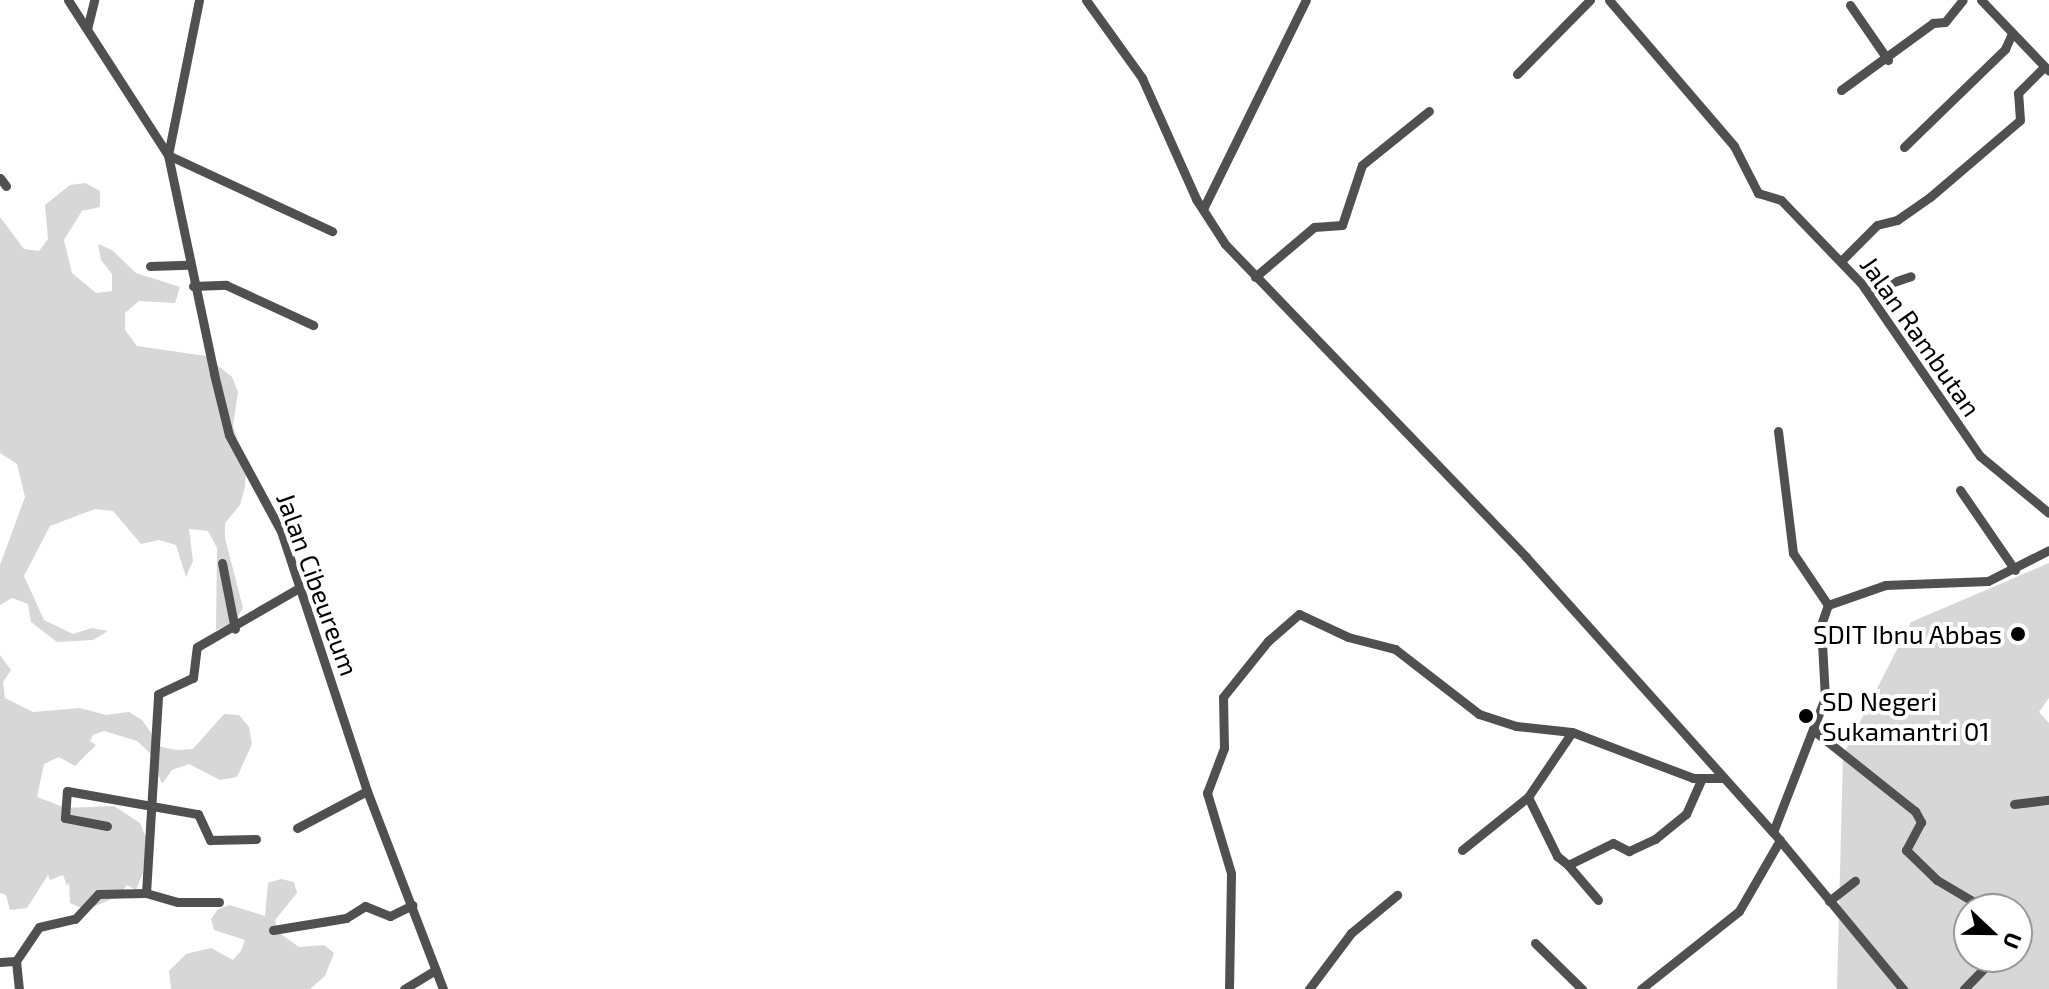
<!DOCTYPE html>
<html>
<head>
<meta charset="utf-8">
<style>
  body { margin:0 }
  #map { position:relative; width:2049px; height:989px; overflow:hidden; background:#fff; font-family:"Exo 2",sans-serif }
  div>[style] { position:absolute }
  .green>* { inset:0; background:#d7d7d7 }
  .street>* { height:9px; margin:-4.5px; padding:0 4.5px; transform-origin:4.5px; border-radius:4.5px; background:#505050 }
  .dots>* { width:22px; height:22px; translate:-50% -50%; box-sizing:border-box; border:4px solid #fff; border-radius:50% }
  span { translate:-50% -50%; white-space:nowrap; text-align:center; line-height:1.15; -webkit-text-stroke:8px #fff; paint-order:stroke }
  .street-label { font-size:26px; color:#000 }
  .poi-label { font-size:26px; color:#000 }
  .right { translate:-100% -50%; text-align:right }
  .left { translate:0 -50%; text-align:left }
  .north { position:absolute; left:1953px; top:893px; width:80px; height:80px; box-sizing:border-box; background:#fff; border:2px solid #999; border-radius:50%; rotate:112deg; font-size:22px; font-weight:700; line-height:32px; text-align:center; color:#000 }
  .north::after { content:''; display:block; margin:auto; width:28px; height:36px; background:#000; clip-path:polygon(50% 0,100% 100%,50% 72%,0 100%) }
</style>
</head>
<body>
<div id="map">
  <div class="green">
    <i style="clip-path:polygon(85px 183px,100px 191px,100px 207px,82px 211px,64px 240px,72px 273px,96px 293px,112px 291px,112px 274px,101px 260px,98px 244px,112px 250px,136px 273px,180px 287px,175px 303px,139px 301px,125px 313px,125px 330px,137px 346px,206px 356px,232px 377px,238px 392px,233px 425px,246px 471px,245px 487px,240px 505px,225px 523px,225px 538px,243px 608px,234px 623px,216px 630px,217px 548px,208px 531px,189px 529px,193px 561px,186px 577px,176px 545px,159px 540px,141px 544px,113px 511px,95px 509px,50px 526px,24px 576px,44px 620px,73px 634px,92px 628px,108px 631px,93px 640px,57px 642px,31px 622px,28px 604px,12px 598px,0 605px,0 565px,25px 497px,17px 464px,0 453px,0 217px,24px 249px,39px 251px,48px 239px,45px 205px,70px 185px)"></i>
    <i style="clip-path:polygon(evenodd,2049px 563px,2049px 698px,2039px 712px,2049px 723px,2049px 989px,1837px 989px,1843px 755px,1911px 622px,2049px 563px,1969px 909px,2017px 909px,2017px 957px,1969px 957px,1969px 909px)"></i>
    <i style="clip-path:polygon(0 655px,11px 670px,3px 682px,5px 698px,33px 712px,80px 708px,106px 715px,129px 712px,142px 720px,161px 747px,177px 750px,193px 749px,224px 714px,239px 715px,249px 727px,252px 744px,237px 777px,220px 780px,189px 764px,172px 770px,162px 784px,150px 753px,137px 741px,104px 731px,93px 735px,90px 741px,96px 745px,75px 766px,59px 757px,44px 764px,37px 797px,66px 808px,114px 806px,140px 823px,146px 838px,143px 873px,136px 890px,127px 885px,119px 896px,86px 910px,70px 903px,69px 882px,67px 886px,63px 875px,50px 880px,48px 875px,27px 908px,10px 910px,6px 895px,0 893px)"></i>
    <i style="clip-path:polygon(281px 879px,294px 882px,297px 893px,275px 920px,278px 932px,299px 947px,324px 945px,334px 953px,325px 976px,310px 989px,171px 989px,169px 971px,186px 954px,211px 948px,233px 960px,241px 951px,245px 940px,214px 930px,211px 919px,218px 909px,230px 905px,265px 916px,268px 883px)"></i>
  </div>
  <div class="street">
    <i style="left:68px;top:0;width:184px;rotate:57.2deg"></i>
    <i style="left:168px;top:155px;width:181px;rotate:24.9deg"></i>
    <i style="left:199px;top:0;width:158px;rotate:101.3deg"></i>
    <i style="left:168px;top:155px;width:224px;rotate:78.1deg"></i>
    <i style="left:214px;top:374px;width:63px;rotate:76.2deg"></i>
    <i style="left:229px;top:435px;width:109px;rotate:61.6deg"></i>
    <i style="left:281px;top:531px;width:274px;rotate:71.7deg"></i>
    <i style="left:367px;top:791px;width:212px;rotate:69deg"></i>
    <i style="left:1086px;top:0;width:96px;rotate:54.3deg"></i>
    <i style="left:1142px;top:78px;width:133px;rotate:65.9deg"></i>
    <i style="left:1196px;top:199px;width:54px;rotate:57.2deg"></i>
    <i style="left:1225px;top:244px;width:434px;rotate:46.1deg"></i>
    <i style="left:1526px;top:557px;width:370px;rotate:48.1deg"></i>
    <i style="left:1773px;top:832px;width:204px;rotate:50.4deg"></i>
    <i style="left:1609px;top:0;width:192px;rotate:49.4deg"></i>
    <i style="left:1734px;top:146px;width:53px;rotate:62.9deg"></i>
    <i style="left:1758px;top:193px;width:24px;rotate:17deg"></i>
    <i style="left:1781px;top:200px;width:115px;rotate:46.1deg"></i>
    <i style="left:1861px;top:283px;width:210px;rotate:55.5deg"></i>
    <i style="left:1980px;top:456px;width:89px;rotate:39.6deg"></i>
    <i style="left:1981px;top:0;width:98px;rotate:46.2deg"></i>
    <i style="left:1850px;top:5px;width:67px;rotate:55.4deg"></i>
    <i style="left:87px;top:29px;width:30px;rotate:-76deg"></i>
    <i style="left:1517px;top:74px;width:104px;rotate:-45.4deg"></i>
    <i style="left:1841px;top:90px;width:114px;rotate:-36.1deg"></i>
    <i style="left:1933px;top:23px;width:12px;rotate:-5deg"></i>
    <i style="left:1945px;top:22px;width:28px;rotate:-51deg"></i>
    <i style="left:1904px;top:147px;width:141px;rotate:-44.1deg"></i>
    <i style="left:2005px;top:49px;width:17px;rotate:-66deg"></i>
    <i style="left:0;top:178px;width:10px;rotate:53deg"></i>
    <i style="left:1203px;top:209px;width:233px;rotate:-63.8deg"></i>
    <i style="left:1841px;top:261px;width:51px;rotate:-45deg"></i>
    <i style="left:1877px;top:225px;width:21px;rotate:-14deg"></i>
    <i style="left:1897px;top:220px;width:40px;rotate:-34.9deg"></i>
    <i style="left:1930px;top:197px;width:118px;rotate:-40.5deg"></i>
    <i style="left:2020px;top:120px;width:27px;rotate:-94deg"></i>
    <i style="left:2018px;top:93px;width:37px;rotate:-45deg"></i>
    <i style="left:150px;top:266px;width:38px;rotate:-2deg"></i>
    <i style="left:1255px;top:277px;width:77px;rotate:-40.3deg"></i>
    <i style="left:1314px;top:227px;width:28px;rotate:-4deg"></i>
    <i style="left:1342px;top:225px;width:63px;rotate:-71.6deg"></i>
    <i style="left:1362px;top:165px;width:86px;rotate:-38.9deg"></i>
    <i style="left:193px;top:286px;width:33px;rotate:-2deg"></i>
    <i style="left:226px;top:285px;width:96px;rotate:24.7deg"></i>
    <i style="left:1867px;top:291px;width:46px;rotate:-18.8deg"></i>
    <i style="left:1778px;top:431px;width:123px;rotate:83deg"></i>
    <i style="left:1793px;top:553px;width:63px;rotate:56.1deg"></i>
    <i style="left:1960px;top:490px;width:97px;rotate:55.5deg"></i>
    <i style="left:222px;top:563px;width:67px;rotate:78.9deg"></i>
    <i style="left:1813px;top:730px;width:130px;rotate:38.5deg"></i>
    <i style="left:1915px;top:811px;width:13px;rotate:61deg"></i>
    <i style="left:1921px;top:822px;width:32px;rotate:118deg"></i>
    <i style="left:1906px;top:850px;width:43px;rotate:44.1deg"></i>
    <i style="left:1937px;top:880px;width:57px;rotate:30.6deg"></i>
    <i style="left:1528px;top:797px;width:66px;rotate:63.8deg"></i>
    <i style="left:1557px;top:856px;width:14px;rotate:39deg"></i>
    <i style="left:2014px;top:804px;width:35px;rotate:-7deg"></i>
    <i style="left:107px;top:826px;width:43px;rotate:-169.2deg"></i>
    <i style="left:65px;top:818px;width:27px;rotate:-86deg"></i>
    <i style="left:67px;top:791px;width:133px;rotate:10deg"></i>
    <i style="left:198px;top:814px;width:29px;rotate:65deg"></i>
    <i style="left:210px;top:840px;width:46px;rotate:-1.2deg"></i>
    <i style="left:297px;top:828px;width:79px;rotate:-27.9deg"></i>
    <i style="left:1773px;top:832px;width:144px;rotate:-68.8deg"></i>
    <i style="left:1825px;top:698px;width:73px;rotate:-93.1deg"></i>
    <i style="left:1821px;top:625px;width:21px;rotate:-71deg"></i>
    <i style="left:1828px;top:605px;width:60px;rotate:-19.3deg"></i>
    <i style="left:1885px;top:585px;width:103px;rotate:-2.2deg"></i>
    <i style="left:1988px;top:581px;width:68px;rotate:-26.9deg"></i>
    <i style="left:1462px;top:850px;width:85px;rotate:-38.8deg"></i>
    <i style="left:1528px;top:797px;width:78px;rotate:-55.9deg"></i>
    <i style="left:146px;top:893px;width:199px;rotate:-86.5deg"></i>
    <i style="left:158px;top:694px;width:38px;rotate:-25deg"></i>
    <i style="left:193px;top:678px;width:31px;rotate:-83deg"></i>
    <i style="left:197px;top:647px;width:116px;rotate:-30.1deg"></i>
    <i style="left:1598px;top:900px;width:46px;rotate:-130.6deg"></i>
    <i style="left:1568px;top:865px;width:50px;rotate:-26.1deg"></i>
    <i style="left:1613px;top:843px;width:18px;rotate:27deg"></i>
    <i style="left:1629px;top:851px;width:29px;rotate:-25deg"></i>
    <i style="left:1655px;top:839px;width:40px;rotate:-39deg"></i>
    <i style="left:1686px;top:814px;width:37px;rotate:-66deg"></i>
    <i style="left:1829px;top:901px;width:33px;rotate:-38deg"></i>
    <i style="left:273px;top:930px;width:74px;rotate:-9.3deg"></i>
    <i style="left:346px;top:918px;width:22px;rotate:-32deg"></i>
    <i style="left:365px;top:906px;width:27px;rotate:22deg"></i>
    <i style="left:390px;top:916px;width:25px;rotate:-26deg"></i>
    <i style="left:1535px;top:943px;width:66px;rotate:44.4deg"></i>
    <i style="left:16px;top:961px;width:41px;rotate:-55.9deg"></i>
    <i style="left:39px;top:927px;width:37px;rotate:-13deg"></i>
    <i style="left:75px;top:919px;width:34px;rotate:-47deg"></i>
    <i style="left:98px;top:894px;width:48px;rotate:-1.2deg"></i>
    <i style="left:146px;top:893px;width:33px;rotate:16deg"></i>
    <i style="left:178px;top:902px;width:41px"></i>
    <i style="left:0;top:962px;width:16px;rotate:-4deg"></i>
    <i style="left:16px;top:961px;width:28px;rotate:84deg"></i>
    <i style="left:404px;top:989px;width:37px;rotate:-31deg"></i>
    <i style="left:1229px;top:989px;width:116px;rotate:-89deg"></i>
    <i style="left:1231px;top:873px;width:84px;rotate:-106.7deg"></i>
    <i style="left:1207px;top:793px;width:48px;rotate:-69.3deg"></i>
    <i style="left:1224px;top:748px;width:51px;rotate:-91.1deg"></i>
    <i style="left:1223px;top:697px;width:72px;rotate:-51.2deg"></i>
    <i style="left:1268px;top:641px;width:41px;rotate:-41.1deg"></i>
    <i style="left:1299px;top:614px;width:54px;rotate:25.1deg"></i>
    <i style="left:1348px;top:637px;width:49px;rotate:14.3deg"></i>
    <i style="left:1395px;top:649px;width:106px;rotate:37.7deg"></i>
    <i style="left:1479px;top:714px;width:39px;rotate:18deg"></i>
    <i style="left:1516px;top:726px;width:56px;rotate:6.1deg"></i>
    <i style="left:1572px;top:732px;width:129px;rotate:20.8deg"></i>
    <i style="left:1693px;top:778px;width:29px"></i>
    <i style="left:1309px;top:989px;width:70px;rotate:-53.1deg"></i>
    <i style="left:1351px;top:933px;width:60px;rotate:-39.6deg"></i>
    <i style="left:1641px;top:989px;width:125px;rotate:-38.5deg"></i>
    <i style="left:1739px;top:911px;width:82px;rotate:-60deg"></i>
    <i style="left:1964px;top:989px;width:35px;rotate:-46deg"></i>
  </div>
  <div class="dots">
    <i style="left:2018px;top:634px;background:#000"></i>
    <i style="left:1806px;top:716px;background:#000"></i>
  </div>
  <div class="street-label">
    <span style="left:1921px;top:336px;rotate:55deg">Jalan Rambutan</span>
    <span style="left:318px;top:584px;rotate:70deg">Jalan Cibeureum</span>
  </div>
  <div class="poi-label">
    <span class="right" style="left:2002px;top:634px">SDIT Ibnu Abbas</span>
    <span class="left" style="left:1822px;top:716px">SD Negeri<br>Sukamantri 01</span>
  </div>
  <div class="north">U</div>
</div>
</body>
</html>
